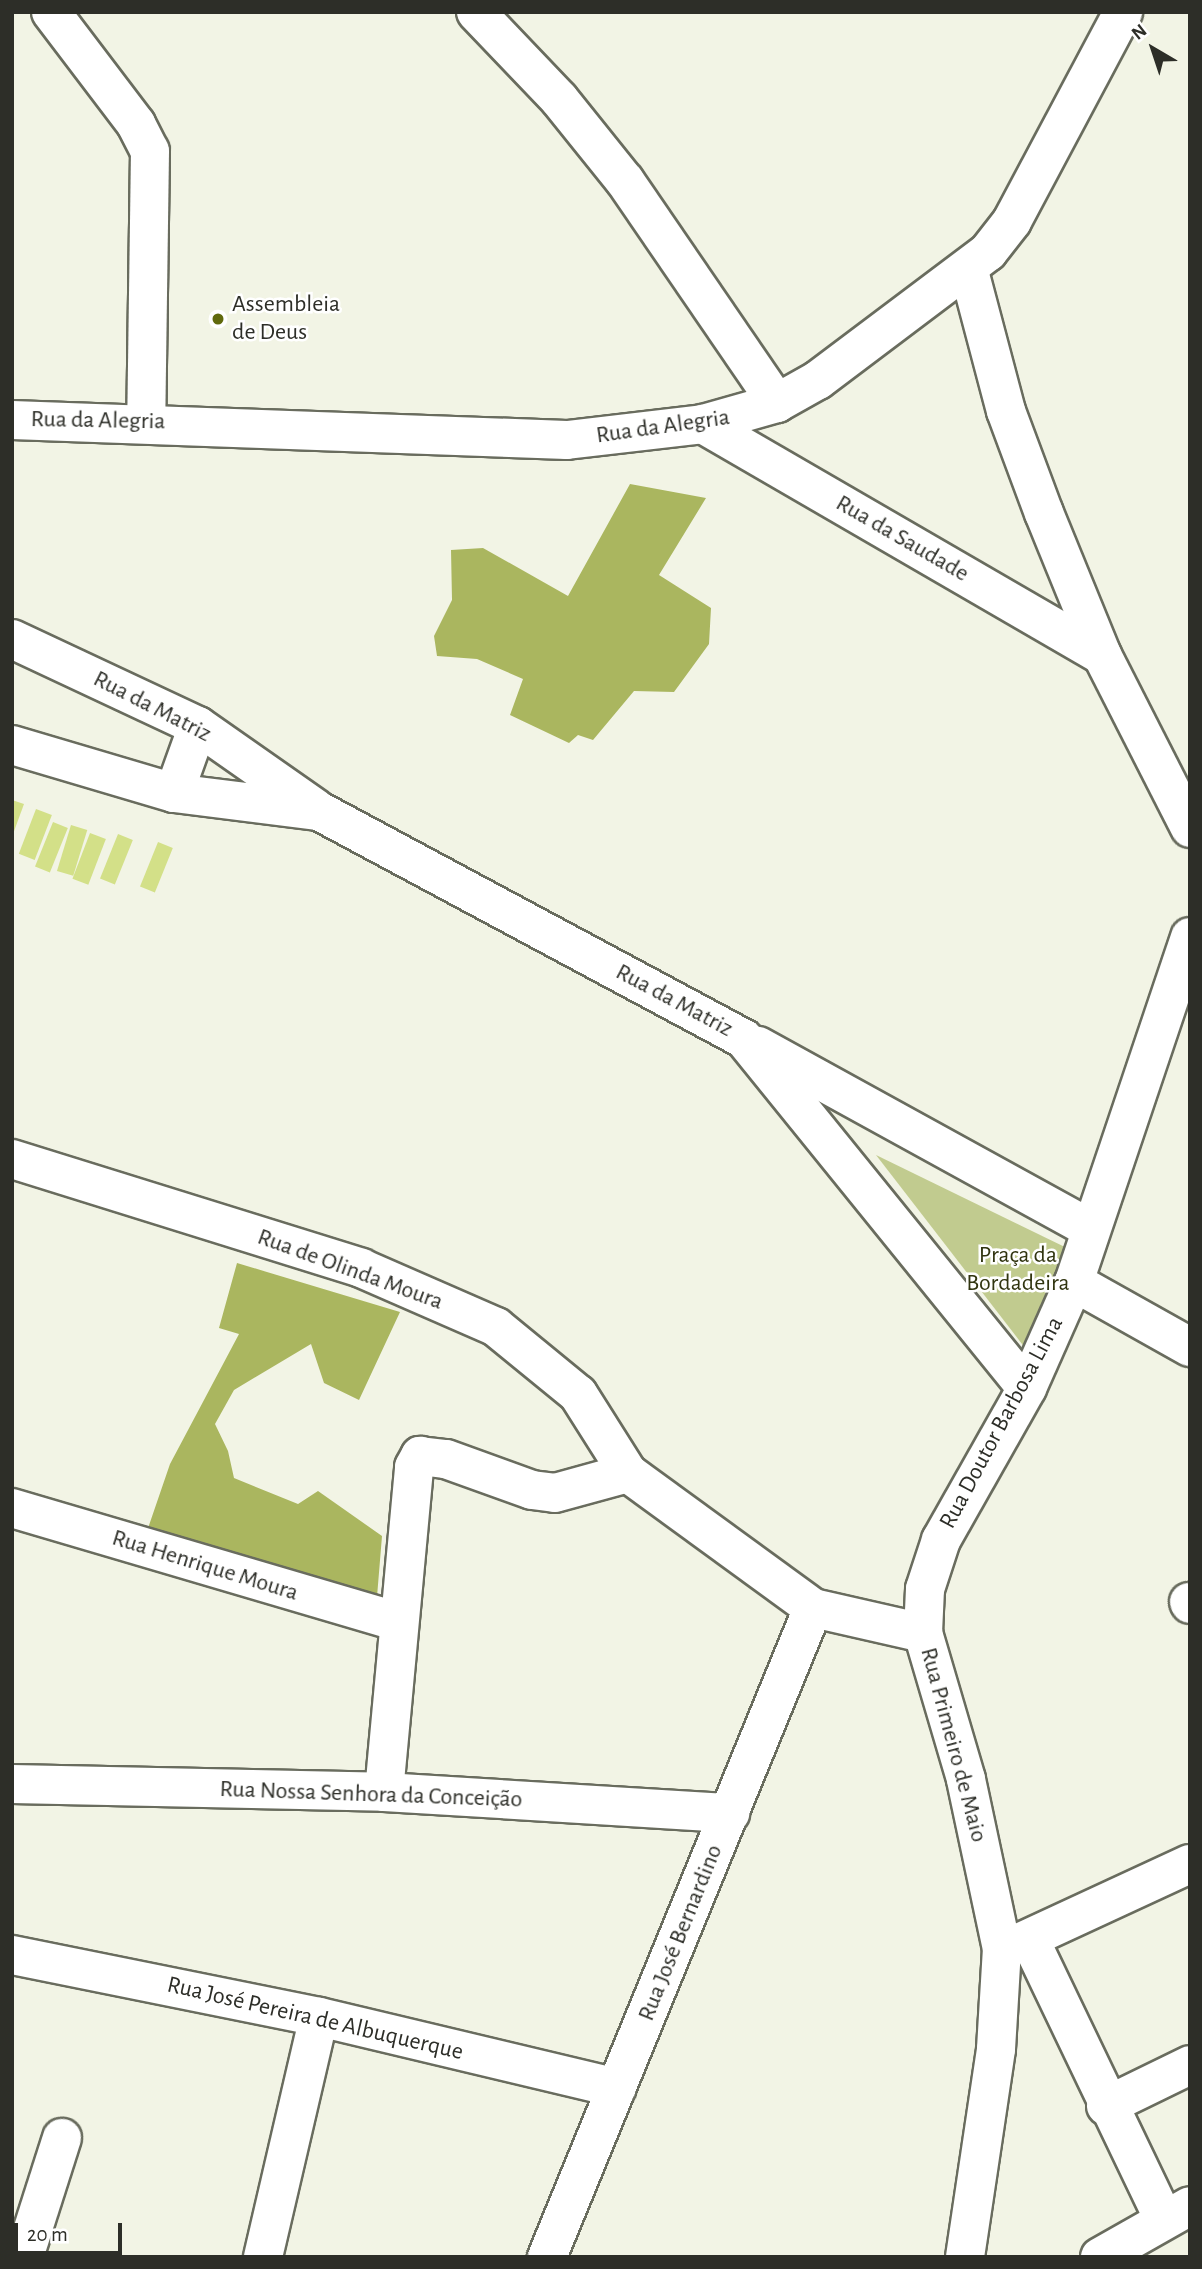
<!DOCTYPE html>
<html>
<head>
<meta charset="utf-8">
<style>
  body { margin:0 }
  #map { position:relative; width:1202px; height:2269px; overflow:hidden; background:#f2f4e5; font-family:"Alegreya Sans",sans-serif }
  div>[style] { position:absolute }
  .green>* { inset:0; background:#c1cb8f }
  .forest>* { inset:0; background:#aab65f }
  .building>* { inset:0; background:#d3e088; transform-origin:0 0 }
  .roads { filter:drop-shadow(2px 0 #696c5e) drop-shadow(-2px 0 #696c5e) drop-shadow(0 2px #696c5e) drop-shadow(0 -2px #696c5e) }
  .minor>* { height:38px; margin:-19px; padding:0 19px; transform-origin:19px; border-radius:19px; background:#fff }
  .tertiary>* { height:38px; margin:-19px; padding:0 19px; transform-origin:19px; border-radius:19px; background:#fff }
  .dots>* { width:19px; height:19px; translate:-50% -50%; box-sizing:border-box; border:4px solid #fff; border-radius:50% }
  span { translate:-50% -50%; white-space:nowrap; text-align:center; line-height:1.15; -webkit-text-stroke:5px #fff; paint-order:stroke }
  .poi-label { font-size:24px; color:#2d2e28 }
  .left { translate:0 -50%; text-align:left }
  .street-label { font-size:24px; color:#2d2e28 }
  .park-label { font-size:24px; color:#313510 }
  .frame { position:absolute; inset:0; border:14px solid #2d2e28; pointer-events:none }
  .north { position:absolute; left:1118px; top:14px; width:70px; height:70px; -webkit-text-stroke:5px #fff; paint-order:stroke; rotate:321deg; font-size:19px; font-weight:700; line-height:28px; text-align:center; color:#2d2e28 }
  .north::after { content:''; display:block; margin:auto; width:24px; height:32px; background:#2d2e28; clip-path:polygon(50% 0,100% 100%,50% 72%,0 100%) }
  .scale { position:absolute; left:14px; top:2223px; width:108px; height:32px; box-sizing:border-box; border:4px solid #2d2e28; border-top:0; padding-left:9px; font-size:21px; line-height:24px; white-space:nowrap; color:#2d2e28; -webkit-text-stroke:5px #fff; paint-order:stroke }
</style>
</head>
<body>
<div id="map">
  <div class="green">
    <i style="clip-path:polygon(876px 1155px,1071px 1250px,1029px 1353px)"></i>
  </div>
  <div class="forest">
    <i style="clip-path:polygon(630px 484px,706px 498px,659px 575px,711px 608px,709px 644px,674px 692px,634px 691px,593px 740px,578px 735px,569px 743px,510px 715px,523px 679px,477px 659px,437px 656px,434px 636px,452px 600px,451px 550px,483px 548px,568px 596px)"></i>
    <i style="clip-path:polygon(237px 1263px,400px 1312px,359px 1400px,324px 1383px,311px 1344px,234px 1390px,215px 1424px,228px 1451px,234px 1478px,298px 1504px,318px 1491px,382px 1536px,376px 1609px,145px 1537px,170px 1464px,239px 1334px,219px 1328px)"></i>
  </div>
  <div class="building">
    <i style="clip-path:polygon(12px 800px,24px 804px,13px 834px,12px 834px)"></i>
    <i style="left:36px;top:809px;width:17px;height:48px;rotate:21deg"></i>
    <i style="left:53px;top:822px;width:16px;height:48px;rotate:22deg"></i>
    <i style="left:71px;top:825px;width:17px;height:48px;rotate:17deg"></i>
    <i style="left:90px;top:833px;width:17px;height:49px;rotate:21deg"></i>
    <i style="left:118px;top:834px;width:16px;height:48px;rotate:22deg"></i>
    <i style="left:158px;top:842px;width:16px;height:48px;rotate:22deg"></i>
  </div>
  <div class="roads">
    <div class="minor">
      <i style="left:51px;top:12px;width:141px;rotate:52.8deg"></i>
      <i style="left:136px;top:124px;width:30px;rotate:63deg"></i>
      <i style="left:150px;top:151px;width:270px;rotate:90.8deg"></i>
      <i style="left:476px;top:12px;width:120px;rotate:46.3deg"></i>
      <i style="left:559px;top:99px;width:105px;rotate:51.2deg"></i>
      <i style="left:625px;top:181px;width:269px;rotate:55.6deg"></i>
      <i style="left:703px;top:424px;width:461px;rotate:30.1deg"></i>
      <i style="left:174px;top:793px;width:71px;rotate:-70.3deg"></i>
      <i style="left:12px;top:1159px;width:366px;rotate:17.3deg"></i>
      <i style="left:361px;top:1268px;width:147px;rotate:23.6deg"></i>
      <i style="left:496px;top:1327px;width:106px;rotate:39.3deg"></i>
      <i style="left:578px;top:1394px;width:93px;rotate:57.7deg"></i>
      <i style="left:1074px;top:1282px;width:133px;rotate:29.3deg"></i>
      <i style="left:12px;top:1508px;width:403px;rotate:16.4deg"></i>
      <i style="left:1189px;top:1602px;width:2px;rotate:63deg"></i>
      <i style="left:12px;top:1784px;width:372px;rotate:1.2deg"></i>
      <i style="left:384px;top:1792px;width:347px;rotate:3.5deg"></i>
      <i style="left:384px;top:1792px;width:326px;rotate:-84.7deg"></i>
      <i style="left:414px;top:1467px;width:13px;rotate:-61deg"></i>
      <i style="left:420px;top:1456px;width:26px;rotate:7deg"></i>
      <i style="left:446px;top:1459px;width:91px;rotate:19.8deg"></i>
      <i style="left:532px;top:1490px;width:23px;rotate:7deg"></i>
      <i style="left:555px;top:1493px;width:76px;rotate:-15.3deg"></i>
      <i style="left:628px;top:1473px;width:229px;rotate:36.1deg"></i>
      <i style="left:813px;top:1608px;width:113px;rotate:12.8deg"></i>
      <i style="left:1030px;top:1940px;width:310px;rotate:64.4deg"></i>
      <i style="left:1008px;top:1948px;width:200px;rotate:-24.8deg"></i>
      <i style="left:12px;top:1955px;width:313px;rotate:11.4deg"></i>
      <i style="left:319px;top:2017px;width:306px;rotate:13.4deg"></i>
      <i style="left:1106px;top:2106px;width:93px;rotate:-26deg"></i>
      <i style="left:24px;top:2257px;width:125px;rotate:-72.3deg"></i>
      <i style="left:263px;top:2257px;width:246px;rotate:-76.9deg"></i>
      <i style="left:547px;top:2257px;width:701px;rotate:-67.71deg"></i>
      <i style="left:1100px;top:2257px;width:103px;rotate:-29.5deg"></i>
    </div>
    <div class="tertiary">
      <i style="left:969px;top:271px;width:145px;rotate:75.2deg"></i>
      <i style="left:1006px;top:411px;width:109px;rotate:69.6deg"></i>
      <i style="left:1044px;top:513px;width:153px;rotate:67.8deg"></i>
      <i style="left:1102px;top:655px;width:194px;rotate:63deg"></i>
      <i style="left:12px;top:420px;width:555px;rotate:2.06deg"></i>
      <i style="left:567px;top:440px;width:137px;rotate:-6.7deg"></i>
      <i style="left:703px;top:424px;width:77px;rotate:-15.8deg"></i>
      <i style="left:777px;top:403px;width:47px;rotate:-29.3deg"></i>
      <i style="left:818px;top:380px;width:213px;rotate:-37deg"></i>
      <i style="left:988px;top:252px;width:39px;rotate:-52deg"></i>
      <i style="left:1012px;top:221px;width:237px;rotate:-62deg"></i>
      <i style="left:12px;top:639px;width:205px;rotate:25.1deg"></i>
      <i style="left:198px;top:726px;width:143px;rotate:35deg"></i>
      <i style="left:12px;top:745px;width:169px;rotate:16.5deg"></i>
      <i style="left:174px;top:793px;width:146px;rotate:7.1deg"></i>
      <i style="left:319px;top:811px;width:482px;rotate:28.2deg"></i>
      <i style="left:744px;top:1039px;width:449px;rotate:51deg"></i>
      <i style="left:758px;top:1046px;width:378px;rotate:28.8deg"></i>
      <i style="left:965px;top:2257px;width:210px;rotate:-81.5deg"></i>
      <i style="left:996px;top:2049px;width:100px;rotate:-86.6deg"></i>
      <i style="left:1002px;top:1949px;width:174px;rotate:-102deg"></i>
      <i style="left:966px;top:1779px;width:152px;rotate:-106.4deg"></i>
      <i style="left:923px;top:1633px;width:44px;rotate:-87.4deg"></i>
      <i style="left:925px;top:1589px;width:52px;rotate:-71.9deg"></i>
      <i style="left:941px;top:1540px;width:175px;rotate:-60.5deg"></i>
      <i style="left:1027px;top:1388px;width:116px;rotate:-66.1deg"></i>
      <i style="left:1074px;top:1282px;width:364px;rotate:-71.4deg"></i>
    </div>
  </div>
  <div class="dots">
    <i style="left:218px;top:319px;background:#60690c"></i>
  </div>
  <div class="poi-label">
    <span class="left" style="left:232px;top:319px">Assembleia<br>de Deus</span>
  </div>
  <div class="street-label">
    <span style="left:98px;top:421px;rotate:1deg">Rua da Alegria</span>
    <span style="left:663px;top:427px;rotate:-8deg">Rua da Alegria</span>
    <span style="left:902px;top:539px;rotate:30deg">Rua da Saudade</span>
    <span style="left:152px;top:707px;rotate:27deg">Rua da Matriz</span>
    <span style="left:674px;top:1001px;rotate:28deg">Rua da Matriz</span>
    <span style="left:350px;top:1270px;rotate:20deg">Rua de Olinda Moura</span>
    <span style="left:1002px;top:1423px;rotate:-62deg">Rua Doutor Barbosa Lima</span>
    <span style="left:205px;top:1566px;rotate:17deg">Rua Henrique Moura</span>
    <span style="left:953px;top:1745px;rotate:75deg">Rua Primeiro de Maio</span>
    <span style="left:371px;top:1795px;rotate:2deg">Rua Nossa Senhora da Conceição</span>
    <span style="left:681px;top:1933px;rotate:-68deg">Rua José Bernardino</span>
    <span style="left:315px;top:2019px;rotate:13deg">Rua José Pereira de Albuquerque</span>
  </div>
  <div class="park-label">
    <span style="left:1018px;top:1270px">Praça da<br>Bordadeira</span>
  </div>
  <div class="frame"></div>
  <div class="north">N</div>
  <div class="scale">20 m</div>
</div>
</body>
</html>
